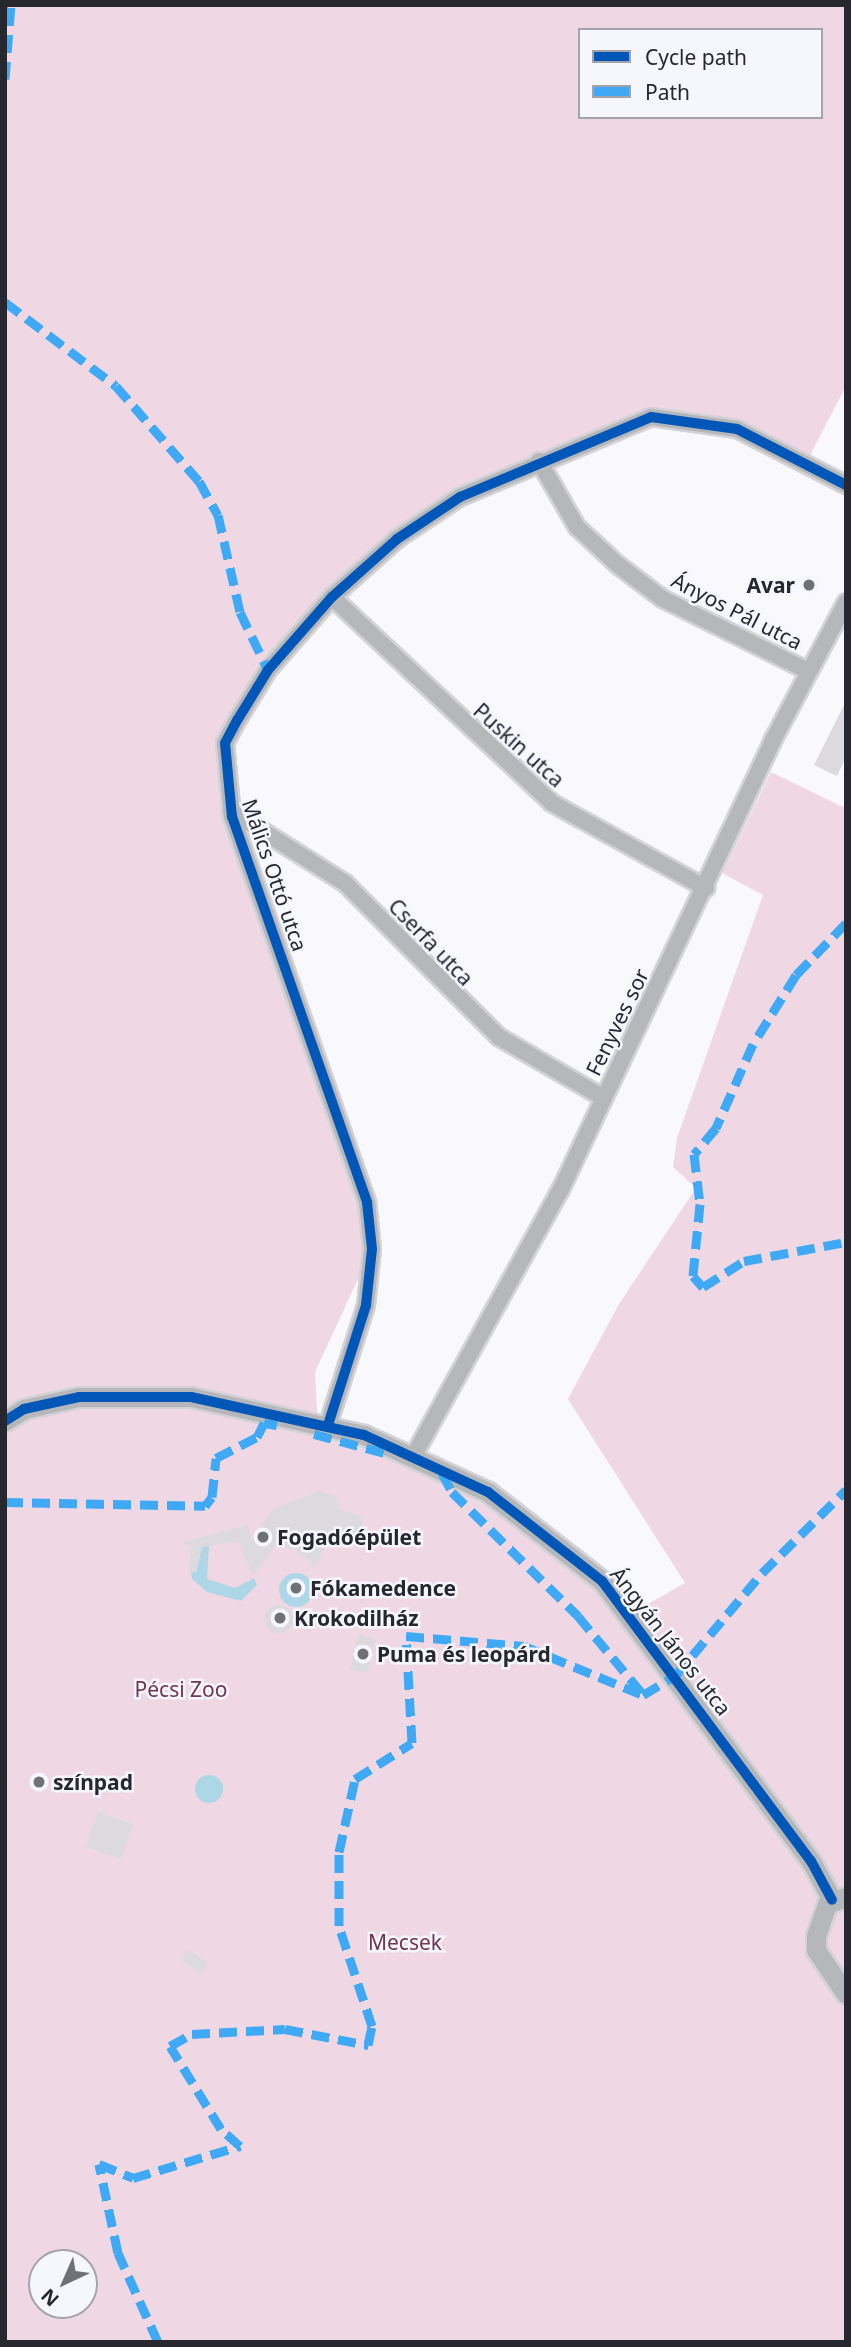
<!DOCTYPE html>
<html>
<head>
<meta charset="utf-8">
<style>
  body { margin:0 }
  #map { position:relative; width:851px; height:2347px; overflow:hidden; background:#f8f8fd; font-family:"Noto Sans",sans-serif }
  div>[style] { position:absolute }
  .green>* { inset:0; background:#efd8e4 }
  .water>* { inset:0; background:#add7e7 }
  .round { border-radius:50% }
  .building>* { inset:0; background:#dcdadf; transform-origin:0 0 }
  .roads { filter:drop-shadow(2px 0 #d3d3d7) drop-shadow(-2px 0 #d3d3d7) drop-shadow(0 2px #d3d3d7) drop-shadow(0 -2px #d3d3d7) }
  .minor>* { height:16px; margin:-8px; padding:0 8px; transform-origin:8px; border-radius:8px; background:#b6b7bb }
  .tertiary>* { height:19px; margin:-9.5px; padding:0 9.5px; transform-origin:9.5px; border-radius:9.5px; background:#b6b7bb }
  .quiet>* { height:9px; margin-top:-4.5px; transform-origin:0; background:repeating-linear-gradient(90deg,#3fa9f5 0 18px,transparent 0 27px) }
  .cycleway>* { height:10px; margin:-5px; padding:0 5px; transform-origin:5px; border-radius:5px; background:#0057b8 }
  .dots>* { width:19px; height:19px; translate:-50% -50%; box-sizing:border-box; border:4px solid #f6f6ff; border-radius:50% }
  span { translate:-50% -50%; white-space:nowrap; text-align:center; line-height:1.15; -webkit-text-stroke:5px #f6f6ff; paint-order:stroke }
  .poi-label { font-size:21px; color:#27272f; font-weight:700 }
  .right { translate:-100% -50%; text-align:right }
  .left { translate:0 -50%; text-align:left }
  .street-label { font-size:21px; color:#27272f }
  .park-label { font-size:21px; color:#743453 }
  .frame { position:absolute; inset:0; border:7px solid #27272f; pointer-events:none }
  .legend { position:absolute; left:578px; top:28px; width:245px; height:91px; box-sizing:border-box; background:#f6f6ff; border:2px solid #a3a3ac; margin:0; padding:9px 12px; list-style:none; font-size:21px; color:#27272f }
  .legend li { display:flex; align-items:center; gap:14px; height:35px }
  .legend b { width:35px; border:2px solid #a3a3ac }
  .north { position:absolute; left:28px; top:2249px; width:70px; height:70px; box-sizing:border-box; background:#f6f6ff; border:2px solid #a3a3ac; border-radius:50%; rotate:224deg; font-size:19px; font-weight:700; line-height:28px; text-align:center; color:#27272f }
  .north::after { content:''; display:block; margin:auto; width:24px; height:32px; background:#707077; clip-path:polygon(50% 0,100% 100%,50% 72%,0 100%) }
</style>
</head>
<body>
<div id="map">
  <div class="green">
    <i style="clip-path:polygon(evenodd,5px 5px,846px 5px,846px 386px,805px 465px,736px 428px,651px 417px,539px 461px,413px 529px,312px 621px,226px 743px,232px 817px,353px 1153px,372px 1249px,315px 1372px,318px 1429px,412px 1458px,602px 1581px,632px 1613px,685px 1583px,568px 1399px,619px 1304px,696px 1188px,673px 1167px,677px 1138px,763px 895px,722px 873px,771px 772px,843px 807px,846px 803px,846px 2342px,5px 2342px,5px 5px,580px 30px,821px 30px,821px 117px,580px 117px,580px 30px,5px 5px,42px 2263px,84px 2263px,84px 2305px,42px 2305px,42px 2263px)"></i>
  </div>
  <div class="water">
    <i style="clip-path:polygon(209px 1546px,207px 1579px,235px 1588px,254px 1578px,257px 1585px,241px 1601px,207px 1592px,192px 1579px,190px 1566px,197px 1568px,202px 1547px)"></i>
    <i class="round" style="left:279px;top:1573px;width:34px;height:34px"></i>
    <i class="round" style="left:195px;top:1775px;width:28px;height:28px"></i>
  </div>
  <div class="building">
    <i style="clip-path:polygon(846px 701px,846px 757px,837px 776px,814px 765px)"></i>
    <i style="clip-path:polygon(318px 1491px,335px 1495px,339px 1509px,363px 1517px,358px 1549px,335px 1527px,315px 1567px,296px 1550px,276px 1545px,253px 1576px,239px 1542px,202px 1547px,196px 1573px,189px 1571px,191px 1548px,183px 1542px,248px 1525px,251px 1539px,274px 1509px)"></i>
    <i class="round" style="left:265px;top:1605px;width:28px;height:28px"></i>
    <i style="left:358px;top:1635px;width:18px;height:35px;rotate:13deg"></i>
    <i style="left:98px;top:1812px;width:37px;height:37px;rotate:19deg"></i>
    <i style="left:187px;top:1949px;width:25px;height:13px;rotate:32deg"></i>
  </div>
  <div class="roads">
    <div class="minor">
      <i style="left:539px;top:461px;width:76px;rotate:60.1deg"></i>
      <i style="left:577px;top:527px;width:56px;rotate:42.8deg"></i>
      <i style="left:618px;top:565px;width:56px;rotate:37.1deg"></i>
      <i style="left:663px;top:599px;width:162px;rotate:26.4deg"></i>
      <i style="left:332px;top:597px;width:301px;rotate:43.1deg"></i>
      <i style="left:552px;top:803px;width:176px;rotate:28.9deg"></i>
      <i style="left:231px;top:811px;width:135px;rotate:32.3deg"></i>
      <i style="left:345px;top:883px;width:218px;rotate:45deg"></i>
      <i style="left:499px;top:1037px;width:121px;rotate:30.2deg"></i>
      <i style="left:328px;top:1425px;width:126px;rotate:-72.4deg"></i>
      <i style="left:366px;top:1305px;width:56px;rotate:-83.9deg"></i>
      <i style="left:372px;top:1249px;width:47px;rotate:-96.1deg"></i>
      <i style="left:367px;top:1202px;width:408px;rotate:-109.3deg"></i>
      <i style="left:232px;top:817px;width:74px;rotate:-95.4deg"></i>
      <i style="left:225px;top:743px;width:27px;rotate:-62deg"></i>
      <i style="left:238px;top:719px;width:57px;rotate:-58.5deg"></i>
      <i style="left:268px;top:670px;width:97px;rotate:-48.8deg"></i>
      <i style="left:332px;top:597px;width:87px;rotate:-41.7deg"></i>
      <i style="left:397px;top:539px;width:76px;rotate:-33.7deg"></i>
      <i style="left:460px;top:497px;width:207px;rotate:-22.7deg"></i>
      <i style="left:651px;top:417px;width:87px;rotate:7.9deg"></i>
      <i style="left:737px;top:429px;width:123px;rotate:27.2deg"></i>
      <i style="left:414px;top:1455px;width:304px;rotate:-61.1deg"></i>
      <i style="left:561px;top:1189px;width:494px;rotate:-64.7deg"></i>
      <i style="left:772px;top:742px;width:158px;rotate:-62.1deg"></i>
    </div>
    <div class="tertiary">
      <i style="left:5px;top:1421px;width:22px;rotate:-32deg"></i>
      <i style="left:24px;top:1409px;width:56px;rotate:-12.3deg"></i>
      <i style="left:79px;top:1397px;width:112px"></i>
      <i style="left:191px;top:1397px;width:177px;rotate:12.4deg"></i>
      <i style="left:364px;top:1435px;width:136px;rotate:24.7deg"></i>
      <i style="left:488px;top:1492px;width:145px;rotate:38deg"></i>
      <i style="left:602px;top:1581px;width:349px;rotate:53.3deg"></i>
      <i style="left:811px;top:1861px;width:44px;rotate:61.7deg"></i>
      <i style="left:846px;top:1897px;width:20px;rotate:160deg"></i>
      <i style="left:827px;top:1904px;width:34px;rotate:109deg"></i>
      <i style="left:816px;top:1936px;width:14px;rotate:90deg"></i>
      <i style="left:816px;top:1950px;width:53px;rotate:55.7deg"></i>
    </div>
  </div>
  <div class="quiet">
    <i style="left:5px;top:79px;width:74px;rotate:-85.4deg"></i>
    <i style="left:5px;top:302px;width:139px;rotate:37.1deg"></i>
    <i style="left:116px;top:386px;width:126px;rotate:48.9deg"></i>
    <i style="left:199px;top:481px;width:39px;rotate:61deg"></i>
    <i style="left:218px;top:515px;width:99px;rotate:77.2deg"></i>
    <i style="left:240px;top:612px;width:64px;rotate:64.2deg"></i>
    <i style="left:846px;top:923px;width:72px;rotate:133.9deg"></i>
    <i style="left:796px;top:975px;width:81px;rotate:121.9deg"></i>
    <i style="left:753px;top:1044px;width:92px;rotate:113.8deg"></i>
    <i style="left:716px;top:1128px;width:34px;rotate:130deg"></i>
    <i style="left:694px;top:1154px;width:50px;rotate:83.2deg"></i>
    <i style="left:700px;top:1204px;width:72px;rotate:95.6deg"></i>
    <i style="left:693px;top:1276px;width:15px;rotate:48deg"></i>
    <i style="left:703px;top:1287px;width:49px;rotate:-32.4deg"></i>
    <i style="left:744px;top:1261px;width:104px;rotate:-10.6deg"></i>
    <i style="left:314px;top:1434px;width:73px;rotate:15deg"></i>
    <i style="left:442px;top:1473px;width:21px;rotate:62deg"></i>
    <i style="left:452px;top:1492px;width:177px;rotate:44.5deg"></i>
    <i style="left:578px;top:1616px;width:99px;rotate:50.3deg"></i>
    <i style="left:5px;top:1502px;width:200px;rotate:1.1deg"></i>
    <i style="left:205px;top:1506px;width:11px;rotate:-52deg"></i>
    <i style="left:212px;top:1497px;width:39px;rotate:-84deg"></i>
    <i style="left:216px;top:1458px;width:46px;rotate:-27.1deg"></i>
    <i style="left:257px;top:1437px;width:16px;rotate:-63deg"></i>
    <i style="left:264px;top:1423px;width:13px;rotate:9deg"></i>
    <i style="left:643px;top:1695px;width:37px;rotate:-31deg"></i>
    <i style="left:675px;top:1676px;width:135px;rotate:-49.8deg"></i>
    <i style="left:762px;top:1573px;width:118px;rotate:-44.7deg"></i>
    <i style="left:158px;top:2342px;width:98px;rotate:-114.2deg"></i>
    <i style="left:118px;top:2253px;width:91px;rotate:-102.1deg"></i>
    <i style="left:99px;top:2164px;width:37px;rotate:22deg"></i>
    <i style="left:133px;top:2178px;width:112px;rotate:-16.7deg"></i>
    <i style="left:240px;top:2146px;width:25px;rotate:-138deg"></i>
    <i style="left:221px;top:2129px;width:97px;rotate:-121.6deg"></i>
    <i style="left:170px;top:2046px;width:25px;rotate:-29deg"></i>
    <i style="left:192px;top:2034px;width:93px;rotate:-3.1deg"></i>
    <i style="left:285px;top:2029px;width:85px;rotate:10.9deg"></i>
    <i style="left:368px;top:2045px;width:19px;rotate:-78deg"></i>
    <i style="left:372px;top:2026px;width:105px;rotate:-108.3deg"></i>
    <i style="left:339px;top:1926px;width:74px;rotate:-90deg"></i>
    <i style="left:339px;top:1852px;width:75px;rotate:-77.6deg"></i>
    <i style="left:355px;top:1779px;width:67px;rotate:-32.3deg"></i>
    <i style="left:412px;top:1743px;width:107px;rotate:-93.2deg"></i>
    <i style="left:406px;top:1636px;width:118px;rotate:4.8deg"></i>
    <i style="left:524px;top:1646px;width:129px;rotate:22.4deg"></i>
  </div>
  <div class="cycleway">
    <i style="left:5px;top:1421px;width:22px;rotate:-32deg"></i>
    <i style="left:24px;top:1409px;width:56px;rotate:-12.3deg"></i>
    <i style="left:79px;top:1397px;width:112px"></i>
    <i style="left:191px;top:1397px;width:177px;rotate:12.4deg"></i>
    <i style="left:364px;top:1435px;width:136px;rotate:24.7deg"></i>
    <i style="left:488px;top:1492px;width:145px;rotate:38deg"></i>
    <i style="left:602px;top:1581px;width:349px;rotate:53.3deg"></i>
    <i style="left:811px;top:1861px;width:44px;rotate:61.7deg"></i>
    <i style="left:328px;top:1425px;width:126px;rotate:-72.4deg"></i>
    <i style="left:366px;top:1305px;width:56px;rotate:-83.9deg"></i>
    <i style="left:372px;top:1249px;width:47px;rotate:-96.1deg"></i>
    <i style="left:367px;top:1202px;width:408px;rotate:-109.3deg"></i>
    <i style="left:232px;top:817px;width:74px;rotate:-95.4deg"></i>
    <i style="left:225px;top:743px;width:27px;rotate:-62deg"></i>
    <i style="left:238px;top:719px;width:57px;rotate:-58.5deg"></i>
    <i style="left:268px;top:670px;width:97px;rotate:-48.8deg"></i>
    <i style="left:332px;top:597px;width:87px;rotate:-41.7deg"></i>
    <i style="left:397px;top:539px;width:76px;rotate:-33.7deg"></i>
    <i style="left:460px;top:497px;width:207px;rotate:-22.7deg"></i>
    <i style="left:651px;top:417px;width:87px;rotate:7.9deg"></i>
    <i style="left:737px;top:429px;width:123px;rotate:27.2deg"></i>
  </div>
  <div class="dots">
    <i style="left:809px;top:585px;background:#707077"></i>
    <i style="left:263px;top:1537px;background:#707077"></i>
    <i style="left:296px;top:1588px;background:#707077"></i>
    <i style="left:280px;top:1618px;background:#707077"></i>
    <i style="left:363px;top:1654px;background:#707077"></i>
    <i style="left:39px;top:1782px;background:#707077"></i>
  </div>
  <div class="poi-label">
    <span class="right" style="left:795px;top:585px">Avar</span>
    <span class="left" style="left:277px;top:1537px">Fogadóépület</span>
    <span class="left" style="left:310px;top:1588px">Fókamedence</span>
    <span class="left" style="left:294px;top:1618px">Krokodilház</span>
    <span class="left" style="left:377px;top:1654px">Puma és leopárd</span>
    <span class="left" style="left:53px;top:1782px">színpad</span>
  </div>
  <div class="street-label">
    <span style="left:737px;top:611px;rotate:27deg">Ányos Pál utca</span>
    <span style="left:519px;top:745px;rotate:42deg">Puskin utca</span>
    <span style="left:275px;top:875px;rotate:71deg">Málics Ottó utca</span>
    <span style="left:431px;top:942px;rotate:46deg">Cserfa utca</span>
    <span style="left:617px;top:1022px;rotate:-64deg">Fenyves sor</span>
    <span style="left:671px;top:1641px;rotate:52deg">Ángyán János utca</span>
  </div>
  <div class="park-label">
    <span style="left:181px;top:1689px">Pécsi Zoo</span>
    <span style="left:405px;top:1942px">Mecsek</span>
  </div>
  <div class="frame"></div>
  <ul class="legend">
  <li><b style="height:9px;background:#0057b8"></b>Cycle path</li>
  <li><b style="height:9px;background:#3fa9f5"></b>Path</li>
  </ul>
  <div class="north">N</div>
</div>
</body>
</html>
